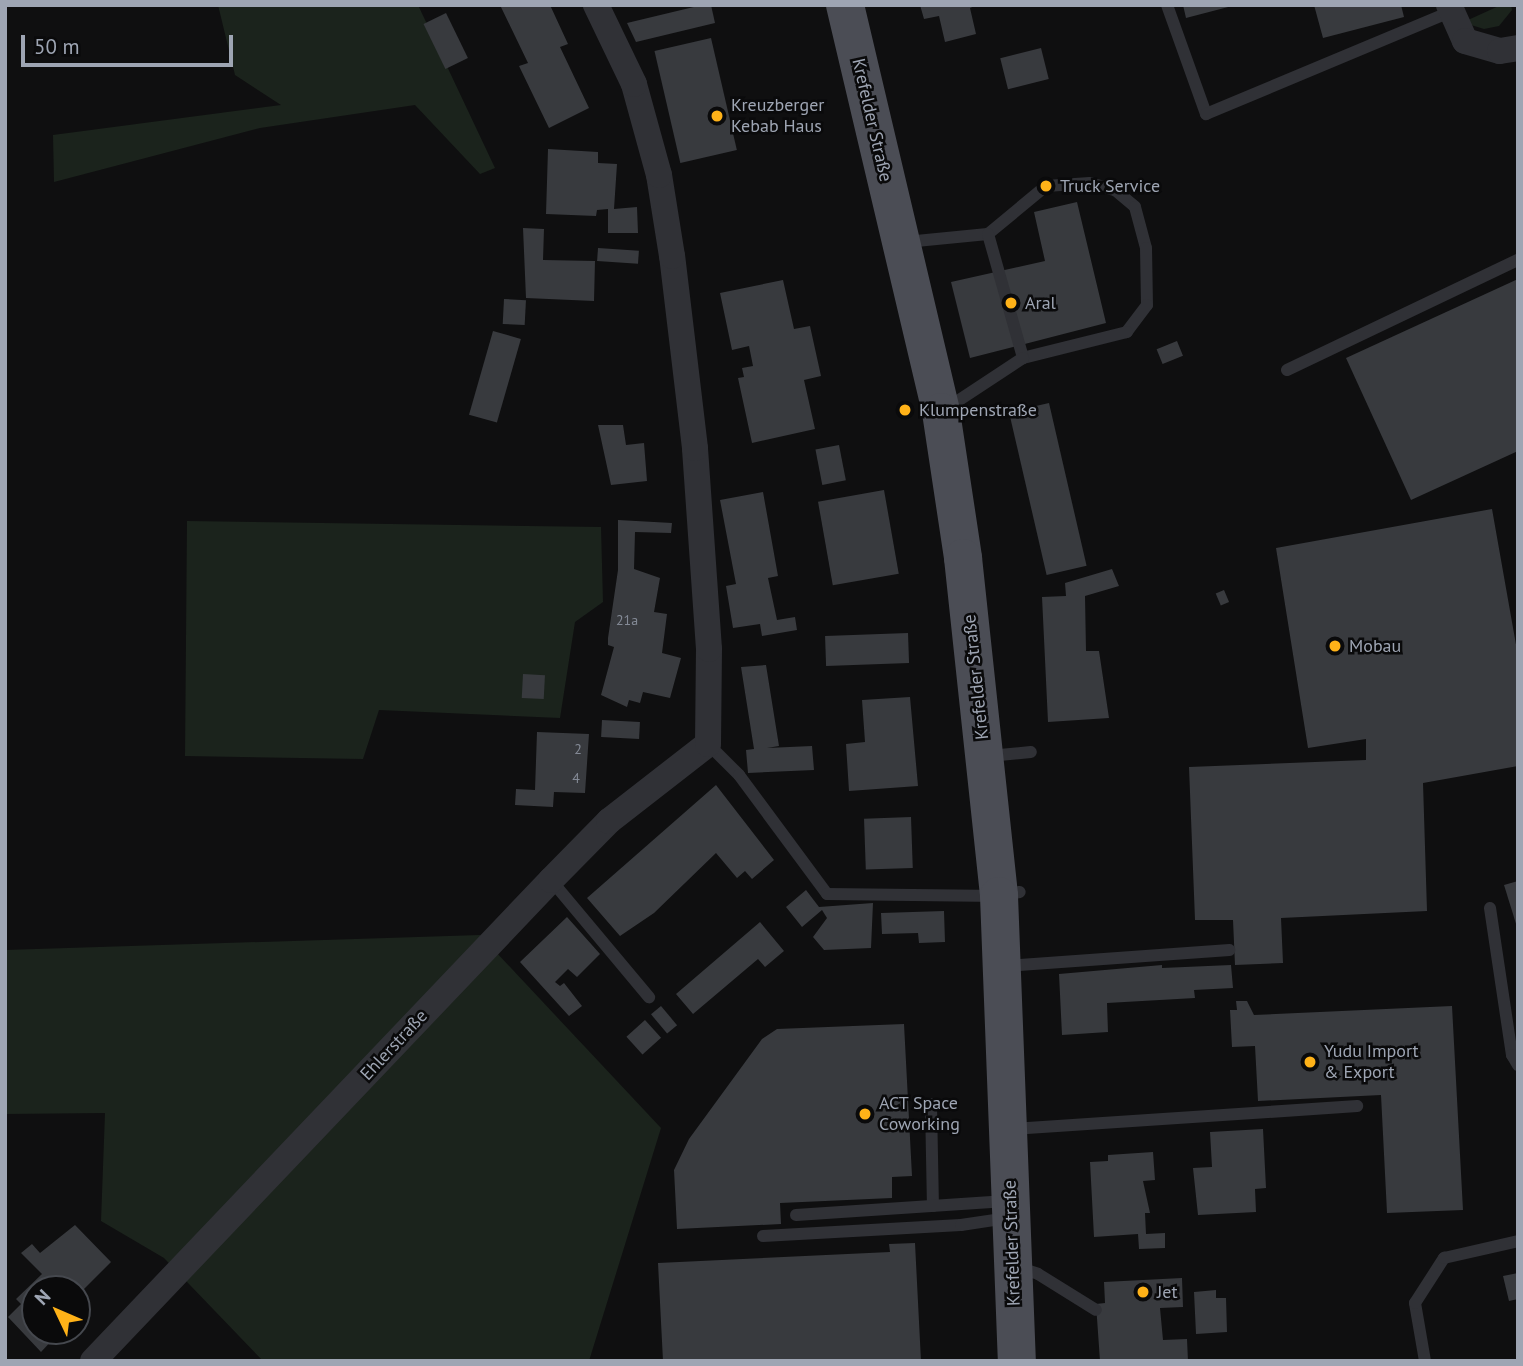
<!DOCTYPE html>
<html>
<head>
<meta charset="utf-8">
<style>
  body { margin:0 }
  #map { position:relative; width:1523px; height:1366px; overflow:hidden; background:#0f0f10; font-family:"PT Sans",sans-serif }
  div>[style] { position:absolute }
  .green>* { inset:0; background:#1b231c }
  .building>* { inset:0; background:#383a3e; transform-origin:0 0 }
  .lane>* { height:12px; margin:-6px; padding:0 6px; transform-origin:6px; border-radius:6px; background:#303136 }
  .street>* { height:26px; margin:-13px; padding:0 13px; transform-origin:13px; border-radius:13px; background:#303136 }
  .primary>* { height:38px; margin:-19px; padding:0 19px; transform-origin:19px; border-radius:19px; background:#4b4d55 }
  .dots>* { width:19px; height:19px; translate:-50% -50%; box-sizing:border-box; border:4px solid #0a0a0b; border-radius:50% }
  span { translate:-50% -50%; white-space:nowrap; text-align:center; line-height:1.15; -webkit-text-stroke:5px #0a0a0b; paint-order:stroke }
  .number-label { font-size:14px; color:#848a96 }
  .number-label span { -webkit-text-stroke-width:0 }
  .poi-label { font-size:18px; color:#9ea5b3 }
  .left { translate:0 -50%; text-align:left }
  .street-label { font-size:18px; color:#9ea5b3 }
  .frame { position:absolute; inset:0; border:7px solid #9ea5b3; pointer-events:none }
  .north { position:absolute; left:21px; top:1275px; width:70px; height:70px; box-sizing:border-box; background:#0a0a0b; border:2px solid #45484e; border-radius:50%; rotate:314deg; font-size:19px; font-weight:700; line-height:28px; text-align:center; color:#9ea5b3 }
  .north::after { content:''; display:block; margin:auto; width:24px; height:32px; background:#ffb218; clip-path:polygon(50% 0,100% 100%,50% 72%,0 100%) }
  .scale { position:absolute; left:21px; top:35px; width:212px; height:32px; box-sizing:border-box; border:4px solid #9ea5b3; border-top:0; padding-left:9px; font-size:21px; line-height:24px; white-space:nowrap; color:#9ea5b3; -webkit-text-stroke:5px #0a0a0b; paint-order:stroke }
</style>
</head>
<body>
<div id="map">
  <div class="green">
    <i style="clip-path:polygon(218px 5px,418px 5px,495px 168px,480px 174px,415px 105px,260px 128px,54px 182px,53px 135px,281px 105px,235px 75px)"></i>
    <i style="clip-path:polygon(1501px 5px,1511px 5px,1512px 10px,1499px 26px,1484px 29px,1471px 25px,1468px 20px)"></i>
    <i style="clip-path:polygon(187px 521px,601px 527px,603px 602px,575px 622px,560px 718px,379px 710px,363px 759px,185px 756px)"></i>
    <i style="clip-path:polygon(480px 935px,661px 1128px,589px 1361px,263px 1361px,164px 1258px,101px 1221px,105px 1113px,5px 1114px,5px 950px)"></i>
  </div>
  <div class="building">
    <i style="clip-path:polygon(500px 5px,550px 5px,568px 44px,560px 47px,589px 108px,549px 128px,519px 66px,528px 63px)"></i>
    <i style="clip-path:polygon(702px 5px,711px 5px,715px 23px,636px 42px,627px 23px)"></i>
    <i style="clip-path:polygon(920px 5px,977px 5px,970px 8px,976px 34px,945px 42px,939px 16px,924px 19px)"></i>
    <i style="clip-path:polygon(1183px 5px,1232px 5px,1232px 6px,1186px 18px)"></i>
    <i style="clip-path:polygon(1314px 5px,1401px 5px,1404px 17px,1323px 38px)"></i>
    <i style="left:446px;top:13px;width:50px;height:25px;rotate:64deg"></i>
    <i style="left:711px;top:38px;width:115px;height:58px;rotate:77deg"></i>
    <i style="left:1041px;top:48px;width:32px;height:42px;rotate:76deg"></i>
    <i style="clip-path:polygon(548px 149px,598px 152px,598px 163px,617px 164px,614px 209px,637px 207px,638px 233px,608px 233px,608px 209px,597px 210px,596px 216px,546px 214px)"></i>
    <i style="clip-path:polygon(1077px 202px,1106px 323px,970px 358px,951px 282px,1045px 261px,1034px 212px)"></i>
    <i style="clip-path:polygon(523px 228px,544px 229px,543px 260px,595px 261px,594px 301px,526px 298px)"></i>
    <i style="left:598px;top:248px;width:41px;height:13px;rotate:4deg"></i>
    <i style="clip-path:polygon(1518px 279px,1518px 451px,1411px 500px,1346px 358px)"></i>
    <i style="clip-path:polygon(783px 280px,794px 329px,810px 326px,821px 376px,804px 380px,815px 429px,752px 443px,738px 378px,744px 377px,742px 368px,753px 366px,749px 346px,732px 350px,720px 293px)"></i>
    <i style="left:504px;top:299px;width:22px;height:25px;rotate:3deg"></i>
    <i style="left:493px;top:331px;width:29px;height:87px;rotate:16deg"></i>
    <i style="left:1177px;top:341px;width:16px;height:22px;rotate:68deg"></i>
    <i style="left:1049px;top:403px;width:167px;height:41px;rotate:77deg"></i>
    <i style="clip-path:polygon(598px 425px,623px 425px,626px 445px,644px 443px,647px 481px,611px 485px)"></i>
    <i style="left:839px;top:445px;width:36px;height:24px;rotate:79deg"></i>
    <i style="left:884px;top:490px;width:85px;height:67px;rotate:80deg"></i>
    <i style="clip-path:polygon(763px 492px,778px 576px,768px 578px,777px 620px,795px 617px,797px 630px,762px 636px,760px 624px,733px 628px,726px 586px,736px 584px,720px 500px)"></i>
    <i style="clip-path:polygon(1492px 509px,1518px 656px,1518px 766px,1423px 783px,1427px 911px,1281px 918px,1283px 963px,1235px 965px,1233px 920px,1195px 920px,1189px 767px,1366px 760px,1366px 739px,1308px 748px,1276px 548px)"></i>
    <i style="clip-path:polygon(618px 520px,672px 523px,671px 533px,635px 532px,634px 569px,660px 578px,654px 612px,667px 614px,662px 653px,681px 658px,670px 698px,643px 692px,640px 703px,629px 700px,627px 707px,601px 695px,614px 647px,608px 645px,608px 638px,618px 570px)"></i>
    <i style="clip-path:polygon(1112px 569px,1119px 586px,1085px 596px,1086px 651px,1099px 651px,1109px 718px,1048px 722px,1042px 597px,1066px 596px,1065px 583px)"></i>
    <i style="left:1224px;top:590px;width:13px;height:9px;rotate:67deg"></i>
    <i style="left:908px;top:633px;width:30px;height:83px;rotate:88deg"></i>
    <i style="clip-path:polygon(766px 665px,779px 746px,767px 748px,812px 746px,814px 770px,748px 773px,746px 750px,754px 749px,741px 667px)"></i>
    <i style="left:523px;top:674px;width:22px;height:24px;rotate:3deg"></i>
    <i style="clip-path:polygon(910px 697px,918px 786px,849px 791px,846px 744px,865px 742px,862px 700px)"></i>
    <i style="left:602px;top:720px;width:38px;height:17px;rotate:3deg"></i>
    <i style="clip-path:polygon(537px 732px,589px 734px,585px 793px,554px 792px,553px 807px,515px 805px,516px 789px,535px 790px)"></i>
    <i style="clip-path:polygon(716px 785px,774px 860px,752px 879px,745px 871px,737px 878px,716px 853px,654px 913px,620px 936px,587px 898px)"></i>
    <i style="left:911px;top:817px;width:51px;height:47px;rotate:88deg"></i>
    <i style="clip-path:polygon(1518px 881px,1518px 927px,1517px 927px,1504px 885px)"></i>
    <i style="clip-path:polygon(806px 890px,819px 907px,873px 903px,871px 948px,824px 950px,813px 937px,827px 918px,822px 910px,802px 927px,786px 907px)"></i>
    <i style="clip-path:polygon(944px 911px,945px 942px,919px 943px,918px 933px,882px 934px,881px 913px)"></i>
    <i style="clip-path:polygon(567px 917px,600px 954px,577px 977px,568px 969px,555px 982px,560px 986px,564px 983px,582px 1006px,569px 1016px,520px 962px)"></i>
    <i style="clip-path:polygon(760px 922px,784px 951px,765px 967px,758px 959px,693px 1014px,676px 994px)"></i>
    <i style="clip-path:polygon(1162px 965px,1162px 968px,1231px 965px,1233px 988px,1194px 990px,1195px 998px,1107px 1003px,1108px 1032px,1062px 1035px,1059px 974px)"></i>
    <i style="clip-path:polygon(1236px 1001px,1247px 1001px,1254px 1015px,1452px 1006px,1463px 1210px,1387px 1213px,1381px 1095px,1258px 1101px,1255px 1046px,1232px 1047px,1230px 1010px,1237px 1010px)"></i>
    <i style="left:661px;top:1006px;width:25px;height:13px;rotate:50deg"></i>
    <i style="left:645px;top:1020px;width:24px;height:25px;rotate:48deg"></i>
    <i style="clip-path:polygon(904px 1024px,912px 1176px,892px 1177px,892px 1198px,780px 1203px,781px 1224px,677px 1229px,674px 1170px,689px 1139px,762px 1039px,777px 1029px)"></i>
    <i style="clip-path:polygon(1263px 1129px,1266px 1188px,1255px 1189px,1256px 1212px,1198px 1215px,1193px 1168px,1212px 1167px,1210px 1132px)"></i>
    <i style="clip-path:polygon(1153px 1152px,1155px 1180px,1143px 1181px,1150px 1213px,1145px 1213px,1146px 1234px,1165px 1233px,1165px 1248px,1139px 1249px,1138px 1234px,1094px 1237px,1090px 1162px,1108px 1161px,1108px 1155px)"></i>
    <i style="clip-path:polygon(75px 1225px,111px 1262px,79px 1294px,68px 1283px,61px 1289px,35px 1289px,35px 1331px,56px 1331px,56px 1336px,41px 1352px,8px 1317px,21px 1304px,16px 1299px,42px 1274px,21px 1253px,32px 1244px,40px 1253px)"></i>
    <i style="clip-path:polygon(915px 1243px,921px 1361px,663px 1361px,658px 1263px,890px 1252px,889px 1244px)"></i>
    <i style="clip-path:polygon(1518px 1273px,1518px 1299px,1509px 1301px,1503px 1276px)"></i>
    <i style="clip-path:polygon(1182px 1278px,1183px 1307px,1160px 1308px,1163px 1340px,1187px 1339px,1188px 1361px,1100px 1361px,1096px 1304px,1105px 1303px,1104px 1282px)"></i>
    <i style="clip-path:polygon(1216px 1290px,1216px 1298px,1226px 1298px,1227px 1332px,1196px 1334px,1194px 1292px)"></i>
  </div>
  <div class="lane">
    <i style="left:1167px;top:5px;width:116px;rotate:70.3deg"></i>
    <i style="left:1206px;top:114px;width:267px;rotate:-22.7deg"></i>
    <i style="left:988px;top:234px;width:75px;rotate:-39.6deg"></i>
    <i style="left:1046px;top:186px;width:44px;rotate:-3.9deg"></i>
    <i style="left:1090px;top:183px;width:26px;rotate:16deg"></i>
    <i style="left:1115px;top:190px;width:26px;rotate:40deg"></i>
    <i style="left:1135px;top:207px;width:42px;rotate:75deg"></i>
    <i style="left:1146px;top:248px;width:57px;rotate:89deg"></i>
    <i style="left:1147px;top:305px;width:34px;rotate:127deg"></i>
    <i style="left:1127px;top:332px;width:107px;rotate:166deg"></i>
    <i style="left:906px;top:242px;width:82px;rotate:-5.6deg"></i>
    <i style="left:988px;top:234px;width:129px;rotate:74.2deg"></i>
    <i style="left:1023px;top:358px;width:95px;rotate:146.6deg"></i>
    <i style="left:1287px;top:370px;width:256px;rotate:-25.5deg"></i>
    <i style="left:708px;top:744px;width:44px;rotate:45deg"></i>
    <i style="left:739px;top:775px;width:148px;rotate:53.5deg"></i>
    <i style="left:827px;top:894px;width:172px;rotate:0.7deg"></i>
    <i style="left:999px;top:896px;width:21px;rotate:-11deg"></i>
    <i style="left:989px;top:756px;width:42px;rotate:-5.4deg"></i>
    <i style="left:551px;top:880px;width:153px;rotate:50.1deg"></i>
    <i style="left:1490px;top:908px;width:149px;rotate:81.5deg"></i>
    <i style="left:1512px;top:1055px;width:12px;rotate:59deg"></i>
    <i style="left:1006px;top:966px;width:224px;rotate:-4.1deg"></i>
    <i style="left:931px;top:1104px;width:102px;rotate:88.9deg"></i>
    <i style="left:1012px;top:1129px;width:346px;rotate:-3.8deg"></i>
    <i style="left:796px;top:1215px;width:211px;rotate:-3.8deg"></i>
    <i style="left:763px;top:1236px;width:198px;rotate:-3.2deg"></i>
    <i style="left:961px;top:1225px;width:48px;rotate:-8.5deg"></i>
    <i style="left:1017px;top:1267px;width:22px;rotate:18deg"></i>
    <i style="left:1038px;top:1274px;width:68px;rotate:31.8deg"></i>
    <i style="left:1425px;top:1361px;width:59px;rotate:-99.8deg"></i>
    <i style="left:1415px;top:1303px;width:54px;rotate:-57.2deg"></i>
    <i style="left:1444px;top:1258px;width:76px;rotate:-12.9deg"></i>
  </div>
  <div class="street">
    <i style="left:1449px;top:5px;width:39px;rotate:66deg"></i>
    <i style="left:1465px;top:41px;width:36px;rotate:16deg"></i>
    <i style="left:1500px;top:51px;width:18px;rotate:-9deg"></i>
    <i style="left:93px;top:1361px;width:664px;rotate:-46.4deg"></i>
    <i style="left:551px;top:880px;width:83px;rotate:-45.5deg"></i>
    <i style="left:609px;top:821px;width:125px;rotate:-37.9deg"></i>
    <i style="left:708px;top:744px;width:95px;rotate:-89.4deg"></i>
    <i style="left:709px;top:649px;width:201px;rotate:-94deg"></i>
    <i style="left:695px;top:448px;width:193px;rotate:-96.8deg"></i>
    <i style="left:672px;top:256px;width:82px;rotate:-99.1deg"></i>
    <i style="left:659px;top:175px;width:94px;rotate:-105.4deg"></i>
    <i style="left:634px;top:84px;width:88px;rotate:-115.7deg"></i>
  </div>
  <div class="primary">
    <i style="left:845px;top:5px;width:418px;rotate:76.7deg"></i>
    <i style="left:941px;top:412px;width:148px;rotate:81.4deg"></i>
    <i style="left:963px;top:558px;width:340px;rotate:83.9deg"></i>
    <i style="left:999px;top:896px;width:465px;rotate:87.8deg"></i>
  </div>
  <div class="dots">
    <i style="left:717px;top:116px;background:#ffb218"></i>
    <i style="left:1046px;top:186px;background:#ffb218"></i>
    <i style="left:1011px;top:303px;background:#ffb218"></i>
    <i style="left:905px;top:410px;background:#ffb218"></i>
    <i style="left:1335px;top:646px;background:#ffb218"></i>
    <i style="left:1310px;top:1062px;background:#ffb218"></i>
    <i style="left:865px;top:1114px;background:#ffb218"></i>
    <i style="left:1143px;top:1292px;background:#ffb218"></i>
  </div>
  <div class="number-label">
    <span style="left:627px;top:620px">21a</span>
    <span style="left:578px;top:749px">2</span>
    <span style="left:576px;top:778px">4</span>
  </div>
  <div class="poi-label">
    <span class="left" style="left:731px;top:116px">Kreuzberger<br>Kebab Haus</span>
    <span class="left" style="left:1060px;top:186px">Truck Service</span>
    <span class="left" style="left:1025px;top:303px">Aral</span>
    <span class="left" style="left:919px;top:410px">Klumpenstraße</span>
    <span class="left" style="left:1349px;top:646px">Mobau</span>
    <span class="left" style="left:1324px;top:1062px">Yudu Import<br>&amp; Export</span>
    <span class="left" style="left:879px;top:1114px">ACT Space<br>Coworking</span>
    <span class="left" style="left:1157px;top:1292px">Jet</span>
  </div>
  <div class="street-label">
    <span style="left:872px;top:120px;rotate:77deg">Krefelder Straße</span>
    <span style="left:976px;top:677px;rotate:-96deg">Krefelder Straße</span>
    <span style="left:394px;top:1045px;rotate:-47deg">Ehlerstraße</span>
    <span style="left:1012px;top:1243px;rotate:-92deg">Krefelder Straße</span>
  </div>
  <div class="frame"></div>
  <div class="north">N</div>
  <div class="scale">50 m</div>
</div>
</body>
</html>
